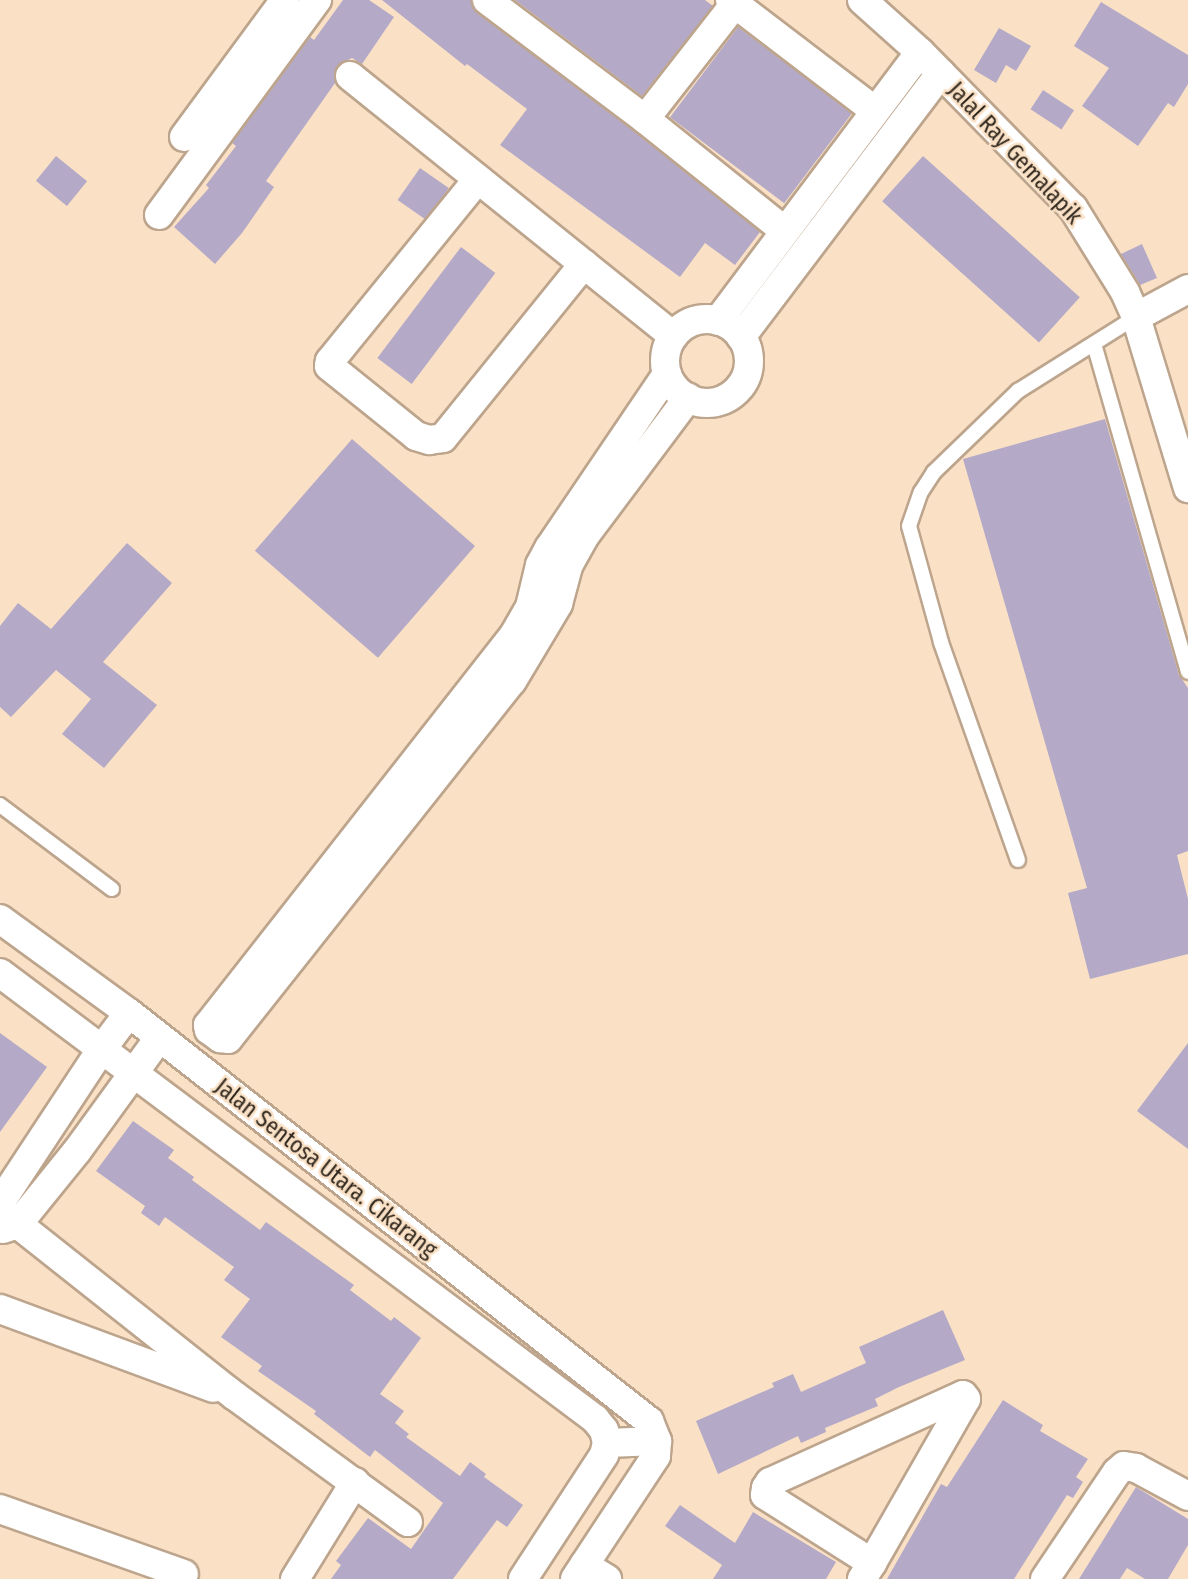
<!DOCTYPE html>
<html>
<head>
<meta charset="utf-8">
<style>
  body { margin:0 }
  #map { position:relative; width:1188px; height:1579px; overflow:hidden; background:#fae1c6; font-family:"Fira Sans Condensed",sans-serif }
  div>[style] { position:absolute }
  .building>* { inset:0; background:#b4a9c7; transform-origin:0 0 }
  .roads { filter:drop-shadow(2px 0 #bda58d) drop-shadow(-2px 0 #bda58d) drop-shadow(0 2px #bda58d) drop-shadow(0 -2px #bda58d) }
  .lane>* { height:14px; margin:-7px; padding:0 7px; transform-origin:7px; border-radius:7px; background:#fff }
  .street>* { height:28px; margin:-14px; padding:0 14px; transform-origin:14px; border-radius:14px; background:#fff }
  .street>.ring { margin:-14px; padding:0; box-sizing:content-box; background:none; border:28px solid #fff; border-radius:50% }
  span { translate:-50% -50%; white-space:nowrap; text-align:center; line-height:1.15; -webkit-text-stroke:5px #fae1c6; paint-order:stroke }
  .street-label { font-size:23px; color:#2f261c }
</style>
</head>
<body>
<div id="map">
  <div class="building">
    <i style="clip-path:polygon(343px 0,369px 0,394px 17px,362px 64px,352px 58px,337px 66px,335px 83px,266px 181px,274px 187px,242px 233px,215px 264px,174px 227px,209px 188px,206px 185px,236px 146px,232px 143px,310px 37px,314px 40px)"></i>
    <i style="clip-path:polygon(382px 0,471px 0,477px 13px,635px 132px,760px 232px,735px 265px,705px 243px,680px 277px,500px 145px,527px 109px,467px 64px,465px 66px)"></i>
    <i style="clip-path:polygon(515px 0,705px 0,713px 6px,642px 96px)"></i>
    <i style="clip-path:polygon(1101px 2px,1188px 55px,1188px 84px,1174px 107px,1168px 103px,1138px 146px,1082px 106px,1109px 68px,1074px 46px)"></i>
    <i style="left:738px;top:27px;width:143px;height:113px;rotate:37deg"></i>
    <i style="clip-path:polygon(999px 28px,1031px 46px,1016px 71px,1006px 65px,996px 83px,974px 70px)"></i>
    <i style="left:1043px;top:90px;width:37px;height:23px;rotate:33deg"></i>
    <i style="left:56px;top:156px;width:40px;height:32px;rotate:39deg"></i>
    <i style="left:923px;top:156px;width:211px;height:61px;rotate:42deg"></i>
    <i style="left:420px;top:168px;width:35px;height:39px;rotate:35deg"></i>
    <i style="clip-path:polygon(1142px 244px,1157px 278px,1140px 285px,1121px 254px)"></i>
    <i style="left:461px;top:247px;width:43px;height:139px;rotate:37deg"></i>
    <i style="clip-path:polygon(1105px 419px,1179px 675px,1188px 688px,1188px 851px,1177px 855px,1188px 899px,1188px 954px,1090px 979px,1068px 893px,1087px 888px,963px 459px)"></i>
    <i style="left:352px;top:439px;width:163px;height:148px;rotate:41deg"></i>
    <i style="clip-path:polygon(127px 543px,172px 583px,103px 662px,157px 705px,104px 768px,62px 734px,91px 699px,56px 670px,11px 717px,0 707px,0 626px,18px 603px,51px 629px)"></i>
    <i style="clip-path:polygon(0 1033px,47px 1067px,0 1132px)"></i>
    <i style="clip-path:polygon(1188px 1043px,1188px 1149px,1137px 1111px)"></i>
    <i style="clip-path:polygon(133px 1121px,174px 1150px,168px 1158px,194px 1177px,192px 1180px,260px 1230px,266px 1222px,354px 1285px,350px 1290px,391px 1321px,394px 1317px,421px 1338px,380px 1394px,404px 1411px,395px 1423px,409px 1434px,406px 1437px,460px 1476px,470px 1462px,486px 1474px,484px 1477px,523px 1505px,507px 1527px,497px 1520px,453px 1579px,331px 1579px,341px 1565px,336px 1561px,368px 1518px,411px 1549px,443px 1503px,375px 1450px,370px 1457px,314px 1414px,316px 1411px,258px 1371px,262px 1366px,221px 1337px,250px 1299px,224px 1280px,234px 1267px,165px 1217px,159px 1226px,141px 1213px,145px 1206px,96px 1171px)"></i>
    <i style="clip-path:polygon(943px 1310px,965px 1360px,899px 1387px,875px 1399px,878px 1406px,825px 1428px,826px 1432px,801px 1443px,798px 1436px,718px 1474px,696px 1421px,774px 1387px,772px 1383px,793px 1374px,801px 1392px,866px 1363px,859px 1347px)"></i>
    <i style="clip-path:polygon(1003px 1400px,1043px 1425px,1040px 1431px,1088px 1459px,1076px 1477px,1083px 1482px,1073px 1498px,1067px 1495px,1014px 1579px,887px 1579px,941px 1484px,947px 1487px)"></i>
    <i style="clip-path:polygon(1136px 1487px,1188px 1519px,1188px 1545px,1168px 1579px,1145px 1579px,1127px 1568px,1120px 1579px,1079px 1579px)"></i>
    <i style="clip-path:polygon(680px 1505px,735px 1543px,753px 1512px,836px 1562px,826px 1579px,713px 1579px,722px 1565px,665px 1526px)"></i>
  </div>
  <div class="roads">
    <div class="lane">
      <i style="left:1094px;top:344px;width:341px;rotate:74deg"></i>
      <i style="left:0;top:805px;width:140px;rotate:36.9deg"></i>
      <i style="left:1018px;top:860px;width:231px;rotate:-109.5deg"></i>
      <i style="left:941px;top:642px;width:120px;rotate:-105.4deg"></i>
      <i style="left:909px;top:526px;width:36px;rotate:-71deg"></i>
      <i style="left:921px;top:492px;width:24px;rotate:-57deg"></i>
      <i style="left:934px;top:472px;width:117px;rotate:-44deg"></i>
      <i style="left:1018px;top:391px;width:139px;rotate:-32.1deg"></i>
    </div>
    <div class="street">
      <i style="left:487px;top:0;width:198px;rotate:37deg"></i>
      <i style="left:645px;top:119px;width:179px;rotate:38.7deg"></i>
      <i style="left:730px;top:0;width:181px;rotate:37.4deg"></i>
      <i style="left:862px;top:0;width:78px;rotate:41.9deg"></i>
      <i style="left:920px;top:52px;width:219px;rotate:45.6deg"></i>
      <i style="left:1073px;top:208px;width:99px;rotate:58.2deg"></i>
      <i style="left:1125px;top:292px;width:27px;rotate:66deg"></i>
      <i style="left:1136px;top:317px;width:179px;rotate:73.1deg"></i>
      <i style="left:350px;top:76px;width:415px;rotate:38.8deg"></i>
      <i style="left:645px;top:119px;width:146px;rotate:-52deg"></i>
      <i style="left:184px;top:137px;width:170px;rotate:-53.6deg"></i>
      <i style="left:478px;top:179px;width:235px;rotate:129.1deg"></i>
      <i style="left:330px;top:361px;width:5px;rotate:101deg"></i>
      <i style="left:329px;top:366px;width:112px;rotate:38.8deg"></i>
      <i style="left:416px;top:436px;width:14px;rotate:17deg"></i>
      <i style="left:429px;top:440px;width:14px;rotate:-8deg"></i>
      <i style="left:443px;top:438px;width:224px;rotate:-51deg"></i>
      <i style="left:159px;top:215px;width:267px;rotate:-53.7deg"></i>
      <i style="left:1136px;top:317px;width:59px;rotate:-28.3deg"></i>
      <i class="ring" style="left:665px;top:319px;width:56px;height:56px"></i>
      <i style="left:718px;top:321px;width:336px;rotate:-53.1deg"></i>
      <i style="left:741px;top:337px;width:331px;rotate:-52.9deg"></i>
      <i style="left:667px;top:374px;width:210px;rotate:124.1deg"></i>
      <i style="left:549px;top:548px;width:19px;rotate:118deg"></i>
      <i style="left:540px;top:565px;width:43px;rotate:103.4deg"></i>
      <i style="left:530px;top:607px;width:32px;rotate:120deg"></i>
      <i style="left:514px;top:635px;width:496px;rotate:128.1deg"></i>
      <i style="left:208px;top:1025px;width:5px;rotate:79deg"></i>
      <i style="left:209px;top:1030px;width:14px;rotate:36deg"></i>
      <i style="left:220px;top:1038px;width:8px;rotate:7deg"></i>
      <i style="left:228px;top:1039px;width:457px;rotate:-51.6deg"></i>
      <i style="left:512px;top:681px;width:90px;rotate:-59.1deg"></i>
      <i style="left:558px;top:604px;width:39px;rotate:-75deg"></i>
      <i style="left:568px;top:566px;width:33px;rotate:-61deg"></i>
      <i style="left:584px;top:537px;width:174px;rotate:-53.2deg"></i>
      <i style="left:0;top:919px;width:160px;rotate:36.1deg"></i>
      <i style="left:129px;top:1013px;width:661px;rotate:38.12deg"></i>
      <i style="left:649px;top:1421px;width:22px;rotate:68deg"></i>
      <i style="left:657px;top:1441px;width:15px;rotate:94deg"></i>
      <i style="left:656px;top:1456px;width:147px;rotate:123.4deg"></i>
      <i style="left:0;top:973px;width:744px;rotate:36.85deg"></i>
      <i style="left:595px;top:1419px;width:14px;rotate:51deg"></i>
      <i style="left:604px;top:1430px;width:13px;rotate:77deg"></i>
      <i style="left:607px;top:1443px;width:12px;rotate:104deg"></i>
      <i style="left:604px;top:1455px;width:148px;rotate:123.2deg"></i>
      <i style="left:0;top:1203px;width:183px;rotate:-56.6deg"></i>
      <i style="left:101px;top:1050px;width:46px;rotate:-52.9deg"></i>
      <i style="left:0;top:1210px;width:300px;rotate:38.4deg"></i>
      <i style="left:235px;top:1396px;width:214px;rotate:36.1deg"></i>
      <i style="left:3px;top:1229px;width:16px;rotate:-18deg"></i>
      <i style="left:18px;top:1224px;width:94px;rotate:-51.1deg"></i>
      <i style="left:77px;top:1151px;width:140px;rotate:-54deg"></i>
      <i style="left:0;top:1309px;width:227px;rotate:20.3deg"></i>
      <i style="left:607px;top:1443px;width:50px;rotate:-2.3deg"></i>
      <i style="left:0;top:1509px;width:195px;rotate:19.5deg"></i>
      <i style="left:584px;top:1565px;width:27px;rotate:31deg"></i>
      <i style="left:295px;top:1579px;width:114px;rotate:-58.3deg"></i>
      <i style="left:862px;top:1579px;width:19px;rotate:-58deg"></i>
      <i style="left:872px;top:1563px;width:189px;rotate:-60.2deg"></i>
      <i style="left:966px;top:1399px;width:5px;rotate:-127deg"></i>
      <i style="left:963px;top:1395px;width:212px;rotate:155.7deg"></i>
      <i style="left:770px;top:1482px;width:7px;rotate:124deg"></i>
      <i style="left:766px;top:1488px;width:7px;rotate:98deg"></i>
      <i style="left:765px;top:1495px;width:127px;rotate:32.4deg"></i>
      <i style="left:1045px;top:1579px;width:129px;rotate:-56.1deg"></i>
      <i style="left:1117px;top:1472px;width:9px;rotate:-41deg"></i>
      <i style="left:1124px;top:1466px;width:12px;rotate:9deg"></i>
      <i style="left:1136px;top:1468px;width:59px;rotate:28.3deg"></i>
    </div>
  </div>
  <div class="street-label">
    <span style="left:1015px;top:153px;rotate:47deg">Jalal Ray Gemalapik</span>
    <span style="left:326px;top:1168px;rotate:38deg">Jalan Sentosa Utara. Cikarang</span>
  </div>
</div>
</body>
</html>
